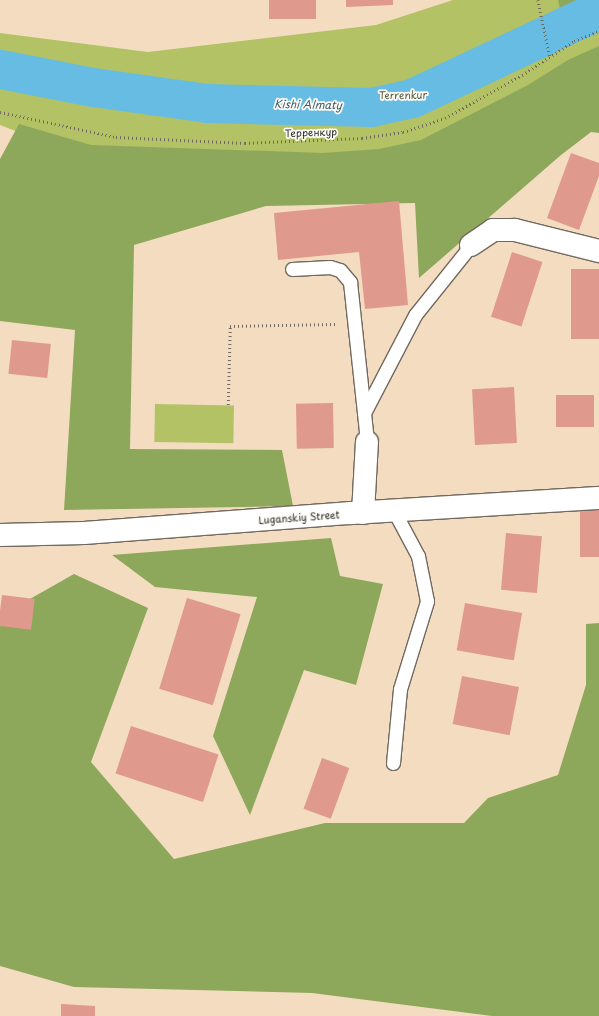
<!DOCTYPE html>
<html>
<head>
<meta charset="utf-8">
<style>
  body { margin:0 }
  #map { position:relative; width:599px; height:1016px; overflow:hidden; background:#f4dcc0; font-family:"Playpen Sans",sans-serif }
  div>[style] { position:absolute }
  .green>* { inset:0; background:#b2c265; transform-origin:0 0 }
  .forest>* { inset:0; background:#8da85a }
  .river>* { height:39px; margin:-19.5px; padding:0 19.5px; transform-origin:19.5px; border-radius:19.5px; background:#67bce3 }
  .building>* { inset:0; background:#df998d; transform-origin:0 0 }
  .path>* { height:2.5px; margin-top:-1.25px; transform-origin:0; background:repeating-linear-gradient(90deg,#71695f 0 1px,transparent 0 4px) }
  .roads { filter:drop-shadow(1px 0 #71695f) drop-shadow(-1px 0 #71695f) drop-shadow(0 1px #71695f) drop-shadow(0 -1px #71695f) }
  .service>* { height:13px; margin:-6.5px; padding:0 6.5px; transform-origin:6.5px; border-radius:6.5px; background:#fff }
  .minor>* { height:22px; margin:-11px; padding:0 11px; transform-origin:11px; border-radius:11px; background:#fff }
  .tertiary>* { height:22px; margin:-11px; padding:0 11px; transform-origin:11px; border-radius:11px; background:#fff }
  span { translate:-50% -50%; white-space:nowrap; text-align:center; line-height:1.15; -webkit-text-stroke:3.5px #fdfcf7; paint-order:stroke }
  .park-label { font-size:10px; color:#54583c }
  .street-label { font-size:10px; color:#2b2b2b }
  .water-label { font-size:11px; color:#405e6b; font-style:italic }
</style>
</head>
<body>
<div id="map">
  <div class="green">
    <i style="clip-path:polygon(453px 0,599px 0,599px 78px,422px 169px,144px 181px,0 125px,0 33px,148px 52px,376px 25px)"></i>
    <i style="left:155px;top:404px;width:79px;height:38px;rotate:1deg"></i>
  </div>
  <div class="forest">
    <i style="clip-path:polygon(558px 0,599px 0,599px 2px,562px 18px)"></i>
    <i style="clip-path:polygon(599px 46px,599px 133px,591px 132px,561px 155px,419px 278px,415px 203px,266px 206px,134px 245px,130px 449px,282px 450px,293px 506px,64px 510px,75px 330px,0 321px,0 159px,19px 124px,91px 145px,323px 153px,379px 149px,421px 140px,528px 85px,568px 60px)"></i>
    <i style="clip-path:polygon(331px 538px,340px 576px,383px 584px,356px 685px,304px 670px,250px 815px,213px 736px,257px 597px,155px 587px,112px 555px)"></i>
    <i style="clip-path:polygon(74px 574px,148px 608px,91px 762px,174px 859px,325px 823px,464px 823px,488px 798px,558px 775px,586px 685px,586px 624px,599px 623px,599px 1016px,492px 1016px,312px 993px,74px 987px,0 966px,0 627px,7px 612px)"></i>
  </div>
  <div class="river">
    <i style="left:0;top:69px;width:95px;rotate:11deg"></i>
    <i style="left:93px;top:87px;width:115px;rotate:8deg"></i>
    <i style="left:207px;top:103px;width:164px;rotate:1.4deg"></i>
    <i style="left:371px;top:107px;width:42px;rotate:-12.4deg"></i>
    <i style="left:412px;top:98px;width:207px;rotate:-25.2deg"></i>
  </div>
  <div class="building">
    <i style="left:269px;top:0;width:47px;height:19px"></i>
    <i style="clip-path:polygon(346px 0,393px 0,393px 5px,346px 7px)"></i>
    <i style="clip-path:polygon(571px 153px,599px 163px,599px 176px,579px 230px,547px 218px)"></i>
    <i style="clip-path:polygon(399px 201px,408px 305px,365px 309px,359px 252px,278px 260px,274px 213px)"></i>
    <i style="left:512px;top:252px;width:32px;height:68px;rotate:18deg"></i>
    <i style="left:599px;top:269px;width:70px;height:28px;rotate:90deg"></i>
    <i style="left:12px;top:340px;width:39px;height:34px;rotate:6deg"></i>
    <i style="left:514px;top:387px;width:56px;height:42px;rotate:87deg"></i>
    <i style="left:594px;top:395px;width:32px;height:38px;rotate:90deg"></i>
    <i style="left:333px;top:403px;width:45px;height:37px;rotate:89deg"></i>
    <i style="left:580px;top:507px;width:19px;height:50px"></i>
    <i style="left:506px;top:533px;width:36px;height:57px;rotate:5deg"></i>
    <i style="left:2px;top:595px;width:33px;height:31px;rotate:7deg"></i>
    <i style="left:187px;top:598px;width:56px;height:95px;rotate:17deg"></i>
    <i style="left:465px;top:603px;width:58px;height:48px;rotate:10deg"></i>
    <i style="left:462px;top:676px;width:58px;height:49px;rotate:11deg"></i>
    <i style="left:131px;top:726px;width:92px;height:50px;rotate:18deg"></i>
    <i style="left:322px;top:758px;width:29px;height:54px;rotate:20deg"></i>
    <i style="clip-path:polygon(61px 1004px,95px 1006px,95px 1016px,61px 1016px)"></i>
  </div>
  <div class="path">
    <i style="left:538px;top:0;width:58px;rotate:78.1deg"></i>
    <i style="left:0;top:112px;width:119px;rotate:12.2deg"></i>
    <i style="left:116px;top:137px;width:129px;rotate:2.7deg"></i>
    <i style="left:245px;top:143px;width:117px;rotate:-2.4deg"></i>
    <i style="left:362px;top:138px;width:41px;rotate:-8.3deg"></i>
    <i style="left:403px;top:132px;width:44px;rotate:-18.4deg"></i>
    <i style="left:445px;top:118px;width:88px;rotate:-29.2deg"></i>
    <i style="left:522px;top:75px;width:62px;rotate:-33.2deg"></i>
    <i style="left:574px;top:41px;width:27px;rotate:-22deg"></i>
    <i style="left:228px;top:405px;width:79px;rotate:-88.5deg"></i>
    <i style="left:230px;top:326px;width:105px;rotate:-1.1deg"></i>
  </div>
  <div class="roads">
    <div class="service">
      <i style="left:292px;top:269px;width:38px;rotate:-3deg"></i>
      <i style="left:330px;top:267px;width:10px;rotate:17deg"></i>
      <i style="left:340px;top:270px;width:16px;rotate:50deg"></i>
      <i style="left:350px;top:282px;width:161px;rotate:83.9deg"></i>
      <i style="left:364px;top:413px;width:110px;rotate:-62.5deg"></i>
      <i style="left:415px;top:315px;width:90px;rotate:-51.3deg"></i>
      <i style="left:393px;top:763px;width:74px;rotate:-84.6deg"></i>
      <i style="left:400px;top:689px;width:92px;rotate:-72.9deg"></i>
      <i style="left:427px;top:601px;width:46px;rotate:-101.3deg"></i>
      <i style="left:418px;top:556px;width:51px;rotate:-118.1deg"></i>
    </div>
    <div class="minor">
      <i style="left:471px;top:245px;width:27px;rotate:-34deg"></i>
      <i style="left:493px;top:230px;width:22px"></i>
      <i style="left:515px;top:230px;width:87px;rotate:14deg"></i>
      <i style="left:363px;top:513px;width:71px;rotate:-86.8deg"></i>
    </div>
    <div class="tertiary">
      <i style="left:0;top:535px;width:84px;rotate:-1.4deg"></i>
      <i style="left:84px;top:533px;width:268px;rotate:-4.3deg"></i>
      <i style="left:351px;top:513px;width:248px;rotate:-3.5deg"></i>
    </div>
  </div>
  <div class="park-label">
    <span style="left:403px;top:95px">Terrenkur</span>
  </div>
  <div class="street-label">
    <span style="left:311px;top:132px;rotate:-2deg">Терренкур</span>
    <span style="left:299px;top:517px;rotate:-4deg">Luganskiy Street</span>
  </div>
  <div class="water-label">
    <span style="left:308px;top:105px;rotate:1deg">Kіshі Almaty</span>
  </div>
</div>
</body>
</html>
